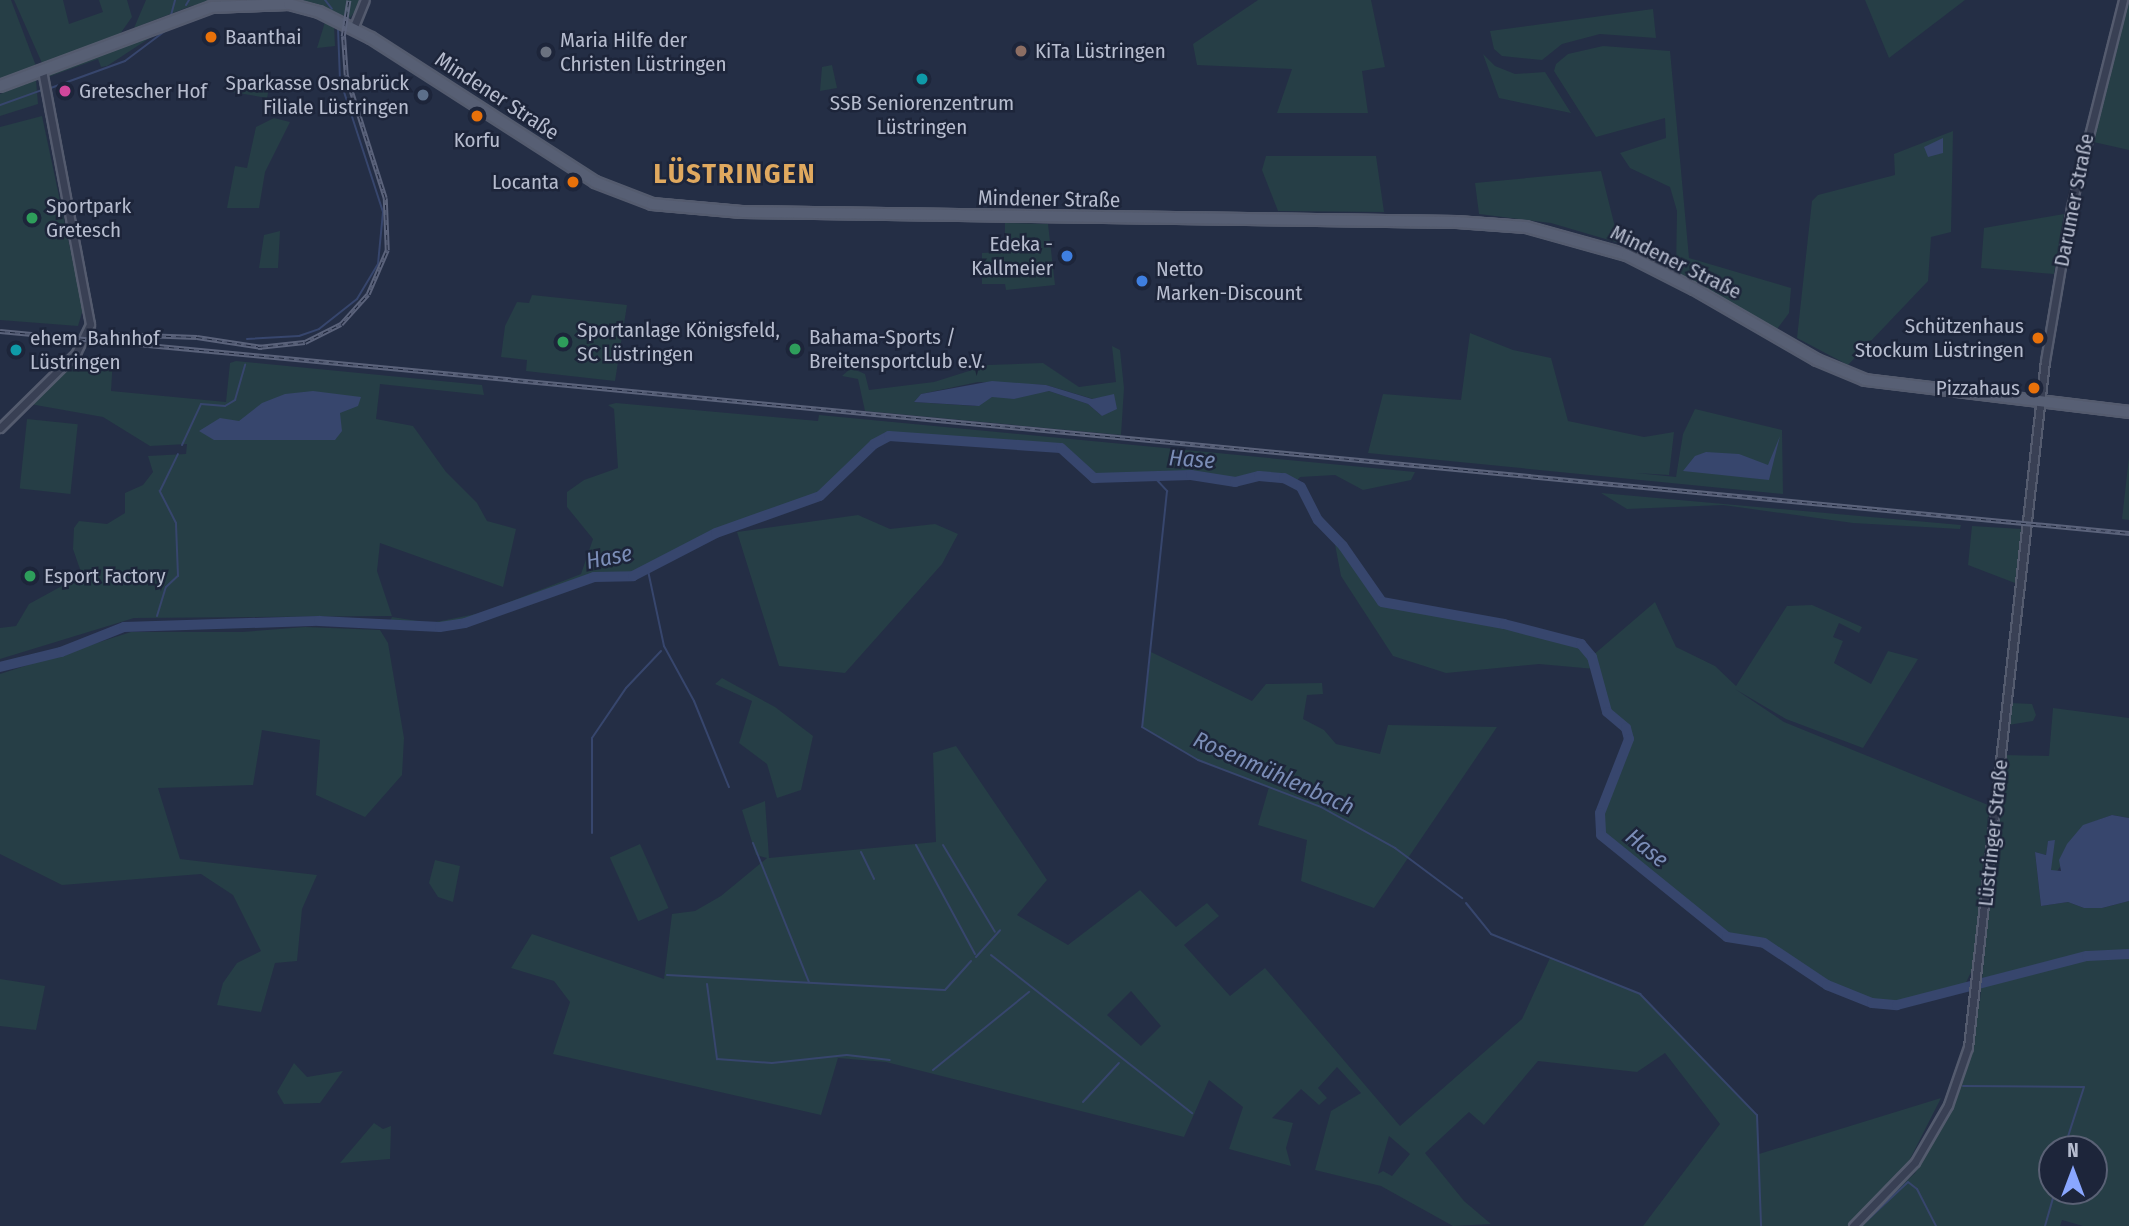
<!DOCTYPE html>
<html>
<head>
<meta charset="utf-8">
<style>
  body { margin:0 }
  #map { position:relative; width:2129px; height:1226px; overflow:hidden; background:#242e45; font-family:"Fira Sans Condensed",sans-serif }
  div>[style] { position:absolute }
  .green>* { inset:0; background:#263e46; transform-origin:0 0 }
  .water>* { inset:0; background:#37466d }
  .stream>* { height:2px; margin:-1px; padding:0 1px; transform-origin:1px; border-radius:1px; background:#37466d }
  .river>* { height:10px; margin:-5px; padding:0 5px; transform-origin:5px; border-radius:5px; background:#37466d }
  .roads { filter:drop-shadow(2px 0 #545b6e) drop-shadow(-2px 0 #545b6e) drop-shadow(0 2px #545b6e) drop-shadow(0 -2px #545b6e) }
  .minor>* { height:7px; margin:-3.5px; padding:0 3.5px; transform-origin:3.5px; border-radius:3.5px; background:#394054 }
  .major>* { height:10px; margin:-5px; padding:0 5px; transform-origin:5px; border-radius:5px; background:#575f74 }
  .rail>* { height:4.5px; margin-top:-2.25px; transform-origin:0; background:repeating-linear-gradient(90deg,#1d253a 0 5px,#5b637b 0 10px); box-sizing:border-box; border-block:2px solid #5b637b }
  .dots>* { width:19px; height:19px; translate:-50% -50%; box-sizing:border-box; border:4px solid #1d253a; border-radius:50% }
  span { translate:-50% -50%; white-space:nowrap; text-align:center; line-height:1.15; -webkit-text-stroke:5px #1d253a; paint-order:stroke }
  .poi-label { font-size:21px; color:#b6bcce }
  .left { translate:0 -50%; text-align:left }
  .right { translate:-100% -50%; text-align:right }
  .street-label { font-size:21px; color:#b6bcce }
  .water-label { font-size:23px; color:#7b8db7; font-style:italic }
  .district-label { font-size:28px; color:#e0a95f; font-weight:700; letter-spacing:2px }
  .north { position:absolute; left:2038px; top:1135px; width:70px; height:70px; box-sizing:border-box; background:#1d253a; border:2px solid #5a6175; border-radius:50%; rotate:0deg; font-size:19px; font-weight:700; line-height:28px; text-align:center; color:#b6bcce }
  .north::after { content:''; display:block; margin:auto; width:24px; height:32px; background:#8aa7ff; clip-path:polygon(50% 0,100% 100%,50% 72%,0 100%) }
</style>
</head>
<body>
<div id="map">
  <div class="green">
    <i style="clip-path:polygon(0 0,11px 0,36px 66px,0 80px)"></i>
    <i style="clip-path:polygon(14px 0,63px 0,69px 24px,103px 12px,99px 0,127px 0,132px 17px,120px 34px,42px 63px)"></i>
    <i style="clip-path:polygon(146px 0,225px 0,191px 6px,134px 28px)"></i>
    <i style="clip-path:polygon(302px 0,359px 0,359px 6px,350px 18px)"></i>
    <i style="clip-path:polygon(1258px 0,1371px 0,1385px 67px,1362px 71px,1368px 113px,1277px 113px,1292px 69px,1197px 65px,1193px 44px)"></i>
    <i style="clip-path:polygon(1865px 0,1965px 0,1889px 58px)"></i>
    <i style="clip-path:polygon(2128px 0,2129px 0,2129px 150px,2089px 141px)"></i>
    <i style="clip-path:polygon(1653px 9px,1656px 38px,1600px 34px,1562px 44px,1542px 60px,1502px 56px,1494px 49px,1490px 31px)"></i>
    <i style="clip-path:polygon(325px 22px,334px 25px,335px 46px,317px 48px)"></i>
    <i style="clip-path:polygon(165px 28px,107px 66px,101px 67px,98px 59px,48px 77px,55px 71px)"></i>
    <i style="clip-path:polygon(1603px 46px,1670px 51px,1689px 258px,1791px 288px,1789px 313px,1777px 329px,1676px 271px,1677px 211px,1670px 187px,1630px 168px,1620px 153px,1666px 138px,1665px 118px,1596px 137px,1554px 71px,1556px 64px,1568px 54px)"></i>
    <i style="clip-path:polygon(1483px 54px,1495px 66px,1515px 74px,1545px 72px,1571px 113px,1499px 98px)"></i>
    <i style="clip-path:polygon(832px 65px,837px 88px,820px 91px,822px 67px)"></i>
    <i style="clip-path:polygon(233px 75px,270px 83px,267px 98px,232px 92px)"></i>
    <i style="clip-path:polygon(36px 80px,38px 104px,0 116px,0 94px)"></i>
    <i style="clip-path:polygon(42px 116px,83px 309px,78px 326px,0 320px,0 127px)"></i>
    <i style="clip-path:polygon(274px 118px,290px 122px,265px 172px,259px 208px,227px 208px,235px 166px,247px 168px,256px 127px)"></i>
    <i style="clip-path:polygon(1953px 131px,1951px 232px,1931px 237px,1928px 281px,1848px 365px,1797px 338px,1812px 201px,1818px 195px,1895px 175px,1894px 154px)"></i>
    <i style="clip-path:polygon(1266px 156px,1376px 156px,1384px 212px,1278px 211px,1262px 170px)"></i>
    <i style="clip-path:polygon(1601px 171px,1619px 243px,1551px 223px,1479px 214px,1475px 183px)"></i>
    <i style="clip-path:polygon(2064px 214px,2054px 274px,1981px 268px,1984px 228px)"></i>
    <i style="clip-path:polygon(1005px 223px,1048px 224px,1055px 285px,1006px 290px,1005px 284px,982px 284px,982px 253px,1005px 252px)"></i>
    <i style="clip-path:polygon(280px 231px,278px 268px,259px 268px,264px 235px)"></i>
    <i style="clip-path:polygon(532px 295px,627px 305px,615px 381px,526px 371px,527px 360px,501px 357px,505px 326px,517px 302px,529px 303px)"></i>
    <i style="clip-path:polygon(1470px 333px,1513px 350px,1551px 358px,1568px 421px,1644px 437px,1674px 432px,1669px 475px,1636px 473px,1676px 477px,1683px 434px,1695px 409px,1782px 430px,1783px 494px,1368px 453px,1383px 394px,1461px 400px)"></i>
    <i style="clip-path:polygon(evenodd,1112px 346px,1120px 350px,1124px 388px,1121px 435px,865px 411px,858px 379px,842px 376px,851px 368px,865px 374px,869px 390px,934px 382px,988px 365px,1043px 363px,1079px 387px,1116px 382px,1112px 346px,978px 382px,1046px 385px,1093px 399px,1114px 395px,1102px 416px,1088px 404px,1049px 391px,992px 397px,975px 406px,914px 402px,921px 394px,978px 382px)"></i>
    <i style="clip-path:polygon(79px 356px,113px 359px,111px 391px,226px 402px,230px 363px,236px 361px,482px 385px,484px 395px,380px 384px,376px 419px,413px 426px,446px 472px,477px 503px,487px 521px,516px 529px,503px 587px,380px 543px,377px 571px,392px 616px,134px 618px,0 659px,0 628px,16px 626px,29px 604px,82px 575px,73px 549px,74px 528px,79px 521px,107px 524px,125px 513px,125px 493px,143px 485px,153px 472px,148px 456px,186px 454px,187px 444px,150px 446px,103px 417px,30px 404px)"></i>
    <i style="clip-path:polygon(616px 403px,818px 421px,819px 415px,1415px 472px,1411px 480px,1363px 490px,1335px 475px,1300px 477px,1295px 483px,1259px 476px,1235px 482px,1191px 475px,1094px 478px,1061px 448px,889px 436px,874px 444px,822px 495px,716px 533px,633px 576px,594px 577px,465px 623px,440px 627px,389px 623px,392px 617px,431px 623px,481px 613px,581px 574px,593px 539px,567px 507px,567px 492px,584px 480px,618px 468px,614px 409px,608px 405px)"></i>
    <i style="left:27px;top:419px;width:51px;height:70px;rotate:6deg"></i>
    <i style="clip-path:polygon(2129px 457px,2129px 520px,2122px 519px)"></i>
    <i style="clip-path:polygon(1601px 493px,1961px 525px,1960px 529px,1853px 523px,1723px 505px,1627px 509px)"></i>
    <i style="clip-path:polygon(858px 515px,890px 529px,935px 524px,958px 534px,942px 564px,845px 673px,779px 666px,737px 532px)"></i>
    <i style="clip-path:polygon(1972px 526px,2022px 529px,2015px 583px,1968px 565px)"></i>
    <i style="clip-path:polygon(1334px 539px,1377px 599px,1391px 606px,1504px 624px,1581px 644px,1592px 656px,1655px 602px,1676px 647px,1715px 666px,1736px 686px,1787px 606px,1812px 605px,1862px 627px,1859px 633px,1839px 623px,1833px 637px,1843px 641px,1834px 663px,1871px 684px,1888px 651px,1918px 659px,1863px 748px,1786px 719px,1735px 689px,1784px 722px,1993px 807px,1972px 970px,1964px 987px,1897px 1005px,1872px 1003px,1830px 986px,1764px 943px,1727px 937px,1601px 835px,1600px 813px,1629px 738px,1602px 701px,1595px 669px,1539px 664px,1446px 673px,1393px 656px,1341px 576px)"></i>
    <i style="clip-path:polygon(305px 627px,380px 630px,388px 643px,404px 738px,402px 775px,365px 817px,316px 795px,320px 740px,262px 730px,253px 785px,158px 788px,180px 859px,317px 875px,302px 909px,297px 961px,275px 963px,261px 1012px,217px 1005px,223px 983px,237px 963px,261px 951px,233px 895px,201px 874px,62px 885px,0 854px,0 674px,131px 632px,242px 632px)"></i>
    <i style="clip-path:polygon(1151px 652px,1252px 701px,1266px 684px,1322px 683px,1323px 694px,1307px 695px,1303px 719px,1324px 730px,1336px 744px,1380px 754px,1388px 725px,1497px 727px,1374px 908px,1301px 881px,1307px 840px,1258px 825px,1269px 787px,1198px 760px,1142px 727px)"></i>
    <i style="clip-path:polygon(722px 678px,775px 707px,813px 736px,801px 790px,777px 798px,767px 764px,739px 743px,752px 701px,715px 684px)"></i>
    <i style="clip-path:polygon(2009px 703px,2032px 704px,2036px 715px,2033px 721px,2008px 725px)"></i>
    <i style="clip-path:polygon(evenodd,2053px 708px,2129px 718px,2129px 818px,2112px 815px,2088px 824px,2056px 873px,2051px 871px,2048px 843px,2046px 855px,2035px 852px,2041px 906px,2068px 902px,2084px 908px,2102px 908px,2129px 901px,2129px 1226px,2083px 1226px,2062px 1220px,2060px 1226px,1857px 1226px,1915px 1173px,1958px 1096px,1980px 1000px,2004px 755px,2049px 756px,2053px 708px,2052px 1149px,2094px 1149px,2094px 1191px,2052px 1191px,2052px 1149px)"></i>
    <i style="clip-path:polygon(evenodd,956px 746px,1047px 880px,1017px 915px,1068px 945px,1140px 890px,1176px 927px,1207px 903px,1219px 916px,1184px 945px,1230px 996px,1265px 968px,1400px 1126px,1522px 1019px,1550px 958px,1640px 994px,1757px 1115px,1759px 1154px,1941px 1098px,1908px 1163px,1848px 1226px,1643px 1226px,1720px 1124px,1665px 1053px,1637px 1072px,1538px 1061px,1484px 1125px,1469px 1112px,1425px 1153px,1464px 1201px,1491px 1224px,1453px 1226px,1381px 1186px,1315px 1170px,1331px 1111px,1361px 1093px,1337px 1067px,1318px 1088px,1327px 1098px,1319px 1105px,1301px 1089px,1272px 1118px,1293px 1123px,1286px 1148px,1291px 1166px,1229px 1149px,1243px 1107px,1209px 1080px,1184px 1137px,886px 1062px,838px 1058px,821px 1115px,553px 1054px,570px 1002px,554px 981px,511px 968px,532px 934px,664px 979px,672px 914px,695px 911px,721px 896px,767px 858px,756px 855px,742px 810px,765px 801px,769px 858px,936px 842px,933px 753px,956px 746px,1131px 991px,1161px 1026px,1141px 1046px,1107px 1015px,1131px 991px,956px 746px,1389px 1136px,1410px 1154px,1392px 1176px,1383px 1171px,1378px 1174px,1389px 1136px)"></i>
    <i style="left:640px;top:844px;width:70px;height:33px;rotate:66deg"></i>
    <i style="clip-path:polygon(435px 860px,460px 866px,453px 902px,438px 897px,429px 883px)"></i>
    <i style="clip-path:polygon(0 979px,45px 986px,36px 1030px,0 1026px)"></i>
    <i style="clip-path:polygon(294px 1063px,307px 1077px,343px 1071px,320px 1103px,284px 1104px,277px 1092px)"></i>
    <i style="clip-path:polygon(374px 1123px,383px 1129px,391px 1126px,390px 1159px,340px 1163px)"></i>
  </div>
  <div class="water">
    <i style="clip-path:polygon(1943px 138px,1943px 153px,1928px 157px,1924px 147px)"></i>
    <i style="clip-path:polygon(992px 381px,1046px 385px,1092px 399px,1114px 394px,1117px 409px,1102px 416px,1088px 404px,1049px 391px,1014px 399px,992px 397px,979px 406px,914px 402px,921px 394px)"></i>
    <i style="clip-path:polygon(313px 391px,361px 397px,358px 406px,340px 413px,342px 431px,335px 440px,214px 440px,199px 431px,220px 418px,239px 421px,262px 403px,285px 394px)"></i>
    <i style="clip-path:polygon(1780px 436px,1769px 480px,1683px 471px,1695px 456px,1706px 452px,1739px 454px,1768px 465px)"></i>
    <i style="clip-path:polygon(2112px 815px,2129px 818px,2129px 901px,2102px 908px,2084px 908px,2068px 902px,2041px 906px,2035px 852px,2046px 855px,2048px 841px,2055px 840px,2051px 870px,2061px 871px,2059px 860px,2067px 844px,2083px 825px)"></i>
  </div>
  <div class="stream">
    <i style="left:325px;top:0;width:11px;rotate:52deg"></i>
    <i style="left:186px;top:5px;width:6px;rotate:-59deg"></i>
    <i style="left:170px;top:19px;width:20px;rotate:-75deg"></i>
    <i style="left:48px;top:89px;width:82px;rotate:-20deg"></i>
    <i style="left:125px;top:61px;width:55px;rotate:-36.9deg"></i>
    <i style="left:0;top:105px;width:45px;rotate:-19.7deg"></i>
    <i style="left:247px;top:339px;width:52px;rotate:-3.3deg"></i>
    <i style="left:299px;top:336px;width:21px;rotate:-19deg"></i>
    <i style="left:319px;top:329px;width:48px;rotate:-38.3deg"></i>
    <i style="left:357px;top:299px;width:41px;rotate:-59deg"></i>
    <i style="left:378px;top:264px;width:52px;rotate:-84.5deg"></i>
    <i style="left:383px;top:212px;width:139px;rotate:-108deg"></i>
    <i style="left:340px;top:80px;width:51px;rotate:-92.2deg"></i>
    <i style="left:182px;top:445px;width:45px;rotate:-65.1deg"></i>
    <i style="left:201px;top:404px;width:24px;rotate:5deg"></i>
    <i style="left:225px;top:406px;width:12px;rotate:-31deg"></i>
    <i style="left:235px;top:400px;width:37px;rotate:-74deg"></i>
    <i style="left:1155px;top:478px;width:18px;rotate:47deg"></i>
    <i style="left:1167px;top:491px;width:237px;rotate:96deg"></i>
    <i style="left:1142px;top:727px;width:65px;rotate:30.5deg"></i>
    <i style="left:1198px;top:760px;width:132px;rotate:20.9deg"></i>
    <i style="left:1321px;top:807px;width:85px;rotate:29deg"></i>
    <i style="left:1395px;top:848px;width:84px;rotate:36.7deg"></i>
    <i style="left:647px;top:566px;width:82px;rotate:78deg"></i>
    <i style="left:664px;top:646px;width:63px;rotate:61.4deg"></i>
    <i style="left:694px;top:701px;width:93px;rotate:67.9deg"></i>
    <i style="left:157px;top:616px;width:30px;rotate:-73deg"></i>
    <i style="left:166px;top:587px;width:16px;rotate:-43deg"></i>
    <i style="left:178px;top:576px;width:53px;rotate:-92.2deg"></i>
    <i style="left:176px;top:523px;width:36px;rotate:-117deg"></i>
    <i style="left:160px;top:491px;width:41px;rotate:-64.1deg"></i>
    <i style="left:156px;top:625px;width:2px;rotate:-90deg"></i>
    <i style="left:592px;top:833px;width:95px;rotate:-90deg"></i>
    <i style="left:592px;top:738px;width:60px;rotate:-55.8deg"></i>
    <i style="left:626px;top:688px;width:51px;rotate:-46.6deg"></i>
    <i style="left:753px;top:843px;width:150px;rotate:68.1deg"></i>
    <i style="left:916px;top:845px;width:124px;rotate:61.6deg"></i>
    <i style="left:943px;top:845px;width:101px;rotate:59.1deg"></i>
    <i style="left:861px;top:852px;width:30px;rotate:64deg"></i>
    <i style="left:1466px;top:903px;width:40px;rotate:51deg"></i>
    <i style="left:1491px;top:934px;width:161px;rotate:21.9deg"></i>
    <i style="left:1640px;top:994px;width:168px;rotate:46deg"></i>
    <i style="left:1757px;top:1115px;width:111px;rotate:87.9deg"></i>
    <i style="left:991px;top:955px;width:256px;rotate:38.2deg"></i>
    <i style="left:976px;top:957px;width:36px;rotate:-48deg"></i>
    <i style="left:667px;top:975px;width:278px;rotate:3.1deg"></i>
    <i style="left:945px;top:990px;width:39px;rotate:-48deg"></i>
    <i style="left:707px;top:984px;width:76px;rotate:82.4deg"></i>
    <i style="left:717px;top:1059px;width:55px;rotate:4.2deg"></i>
    <i style="left:772px;top:1063px;width:75px;rotate:-6.1deg"></i>
    <i style="left:847px;top:1055px;width:43px;rotate:6.6deg"></i>
    <i style="left:933px;top:1070px;width:124px;rotate:-39.1deg"></i>
    <i style="left:1963px;top:1086px;width:121px;rotate:0.5deg"></i>
    <i style="left:2084px;top:1087px;width:65px;rotate:107.9deg"></i>
    <i style="left:1083px;top:1102px;width:53px;rotate:-47.3deg"></i>
    <i style="left:1861px;top:1226px;width:64px;rotate:-43.1deg"></i>
    <i style="left:1908px;top:1182px;width:11px;rotate:38deg"></i>
    <i style="left:1917px;top:1189px;width:42px;rotate:62.8deg"></i>
    <i style="left:2045px;top:1226px;width:36px;rotate:-74deg"></i>
  </div>
  <div class="river">
    <i style="left:0;top:667px;width:63px;rotate:-13.8deg"></i>
    <i style="left:61px;top:652px;width:68px;rotate:-21.6deg"></i>
    <i style="left:124px;top:627px;width:195px;rotate:-1.8deg"></i>
    <i style="left:319px;top:621px;width:121px;rotate:2.8deg"></i>
    <i style="left:440px;top:627px;width:25px;rotate:-9deg"></i>
    <i style="left:465px;top:623px;width:137px;rotate:-19.6deg"></i>
    <i style="left:594px;top:577px;width:39px;rotate:-1deg"></i>
    <i style="left:633px;top:576px;width:93px;rotate:-27.4deg"></i>
    <i style="left:716px;top:533px;width:110px;rotate:-19.6deg"></i>
    <i style="left:820px;top:496px;width:75px;rotate:-43.9deg"></i>
    <i style="left:874px;top:444px;width:17px;rotate:-28deg"></i>
    <i style="left:889px;top:436px;width:172px;rotate:4deg"></i>
    <i style="left:1061px;top:448px;width:45px;rotate:42.3deg"></i>
    <i style="left:1094px;top:478px;width:97px;rotate:-1.8deg"></i>
    <i style="left:1191px;top:475px;width:45px;rotate:9deg"></i>
    <i style="left:1235px;top:482px;width:25px;rotate:-14deg"></i>
    <i style="left:1259px;top:476px;width:25px;rotate:5deg"></i>
    <i style="left:1284px;top:478px;width:19px;rotate:28deg"></i>
    <i style="left:1301px;top:487px;width:37px;rotate:63deg"></i>
    <i style="left:1318px;top:520px;width:36px;rotate:46deg"></i>
    <i style="left:1343px;top:546px;width:68px;rotate:55.1deg"></i>
    <i style="left:1382px;top:602px;width:124px;rotate:10.2deg"></i>
    <i style="left:1504px;top:624px;width:80px;rotate:14.6deg"></i>
    <i style="left:1581px;top:644px;width:17px;rotate:50deg"></i>
    <i style="left:1592px;top:657px;width:57px;rotate:74.7deg"></i>
    <i style="left:1607px;top:712px;width:25px;rotate:40deg"></i>
    <i style="left:1626px;top:728px;width:11px;rotate:75deg"></i>
    <i style="left:1629px;top:739px;width:79px;rotate:111.4deg"></i>
    <i style="left:1600px;top:813px;width:22px;rotate:87deg"></i>
    <i style="left:1601px;top:835px;width:162px;rotate:39deg"></i>
    <i style="left:1727px;top:937px;width:37px;rotate:9deg"></i>
    <i style="left:1764px;top:943px;width:76px;rotate:33.7deg"></i>
    <i style="left:1827px;top:985px;width:48px;rotate:21.8deg"></i>
    <i style="left:1872px;top:1003px;width:25px;rotate:5deg"></i>
    <i style="left:1897px;top:1005px;width:196px;rotate:-14.5deg"></i>
    <i style="left:2087px;top:956px;width:42px;rotate:-2.7deg"></i>
  </div>
  <div class="roads">
    <div class="minor">
      <i style="left:353px;top:29px;width:31px;rotate:-68deg"></i>
      <i style="left:0;top:428px;width:107px;rotate:-44.6deg"></i>
      <i style="left:76px;top:353px;width:32px;rotate:-64deg"></i>
      <i style="left:90px;top:324px;width:258px;rotate:-100.7deg"></i>
      <i style="left:1853px;top:1226px;width:89px;rotate:-45.9deg"></i>
      <i style="left:1915px;top:1162px;width:66px;rotate:-59.9deg"></i>
      <i style="left:1948px;top:1105px;width:61px;rotate:-71deg"></i>
      <i style="left:1968px;top:1047px;width:690px;rotate:-83.6deg"></i>
      <i style="left:2045px;top:361px;width:156px;rotate:-80.4deg"></i>
      <i style="left:2071px;top:207px;width:213px;rotate:-75.9deg"></i>
    </div>
    <div class="major">
      <i style="left:0;top:86px;width:225px;rotate:-20.5deg"></i>
      <i style="left:211px;top:7px;width:78px;rotate:-2.2deg"></i>
      <i style="left:289px;top:4px;width:31px;rotate:15deg"></i>
      <i style="left:319px;top:12px;width:58px;rotate:26.6deg"></i>
      <i style="left:371px;top:38px;width:266px;rotate:32.7deg"></i>
      <i style="left:595px;top:182px;width:61px;rotate:21.1deg"></i>
      <i style="left:652px;top:204px;width:90px;rotate:5.1deg"></i>
      <i style="left:742px;top:212px;width:715px;rotate:0.8deg"></i>
      <i style="left:1457px;top:222px;width:69px;rotate:4.1deg"></i>
      <i style="left:1526px;top:227px;width:105px;rotate:15.5deg"></i>
      <i style="left:1627px;top:255px;width:75px;rotate:26.9deg"></i>
      <i style="left:1694px;top:289px;width:142px;rotate:30deg"></i>
      <i style="left:1817px;top:360px;width:52px;rotate:22.6deg"></i>
      <i style="left:1865px;top:380px;width:266px;rotate:6.9deg"></i>
    </div>
  </div>
  <div class="rail">
    <i style="left:0;top:331px;width:2139px;rotate:5.42deg"></i>
    <i style="left:116px;top:334px;width:81px;rotate:2.1deg"></i>
    <i style="left:197px;top:337px;width:66px;rotate:8.7deg"></i>
    <i style="left:258px;top:347px;width:47px;rotate:-6.1deg"></i>
    <i style="left:305px;top:342px;width:40px;rotate:-26.6deg"></i>
    <i style="left:341px;top:324px;width:40px;rotate:-48deg"></i>
    <i style="left:368px;top:294px;width:48px;rotate:-66.6deg"></i>
    <i style="left:387px;top:250px;width:52px;rotate:-92.2deg"></i>
    <i style="left:385px;top:198px;width:129px;rotate:-107.6deg"></i>
    <i style="left:346px;top:75px;width:39px;rotate:-94deg"></i>
    <i style="left:343px;top:36px;width:36px;rotate:-81deg"></i>
  </div>
  <div class="dots">
    <i style="left:211px;top:37px;background:#e8710a"></i>
    <i style="left:1021px;top:51px;background:#8d6e63"></i>
    <i style="left:546px;top:52px;background:#6b7280"></i>
    <i style="left:922px;top:79px;background:#0f9aa8"></i>
    <i style="left:65px;top:91px;background:#d1479c"></i>
    <i style="left:423px;top:95px;background:#5c6f8a"></i>
    <i style="left:477px;top:116px;background:#e8710a"></i>
    <i style="left:573px;top:182px;background:#e8710a"></i>
    <i style="left:32px;top:218px;background:#2e9e5b"></i>
    <i style="left:1067px;top:256px;background:#3f7fe0"></i>
    <i style="left:1142px;top:281px;background:#3f7fe0"></i>
    <i style="left:2038px;top:338px;background:#e8710a"></i>
    <i style="left:563px;top:342px;background:#2e9e5b"></i>
    <i style="left:795px;top:349px;background:#2e9e5b"></i>
    <i style="left:16px;top:350px;background:#0f9aa8"></i>
    <i style="left:2034px;top:388px;background:#e8710a"></i>
    <i style="left:30px;top:576px;background:#2e9e5b"></i>
  </div>
  <div class="poi-label">
    <span class="left" style="left:225px;top:37px">Baanthai</span>
    <span class="left" style="left:560px;top:52px">Maria Hilfe der<br>Christen Lüstringen</span>
    <span class="left" style="left:1035px;top:51px">KiTa Lüstringen</span>
    <span class="right" style="left:409px;top:95px">Sparkasse Osnabrück<br>Filiale Lüstringen</span>
    <span class="left" style="left:79px;top:91px">Gretescher Hof</span>
    <span style="left:922px;top:115px">SSB Seniorenzentrum<br>Lüstringen</span>
    <span style="left:477px;top:140px">Korfu</span>
    <span class="right" style="left:559px;top:182px">Locanta</span>
    <span class="left" style="left:46px;top:218px">Sportpark<br>Gretesch</span>
    <span class="right" style="left:1053px;top:256px">Edeka -<br>Kallmeier</span>
    <span class="left" style="left:1156px;top:281px">Netto<br>Marken-Discount</span>
    <span class="right" style="left:2024px;top:338px">Schützenhaus<br>Stockum Lüstringen</span>
    <span class="left" style="left:577px;top:342px">Sportanlage Königsfeld,<br>SC Lüstringen</span>
    <span class="left" style="left:809px;top:349px">Bahama-Sports /<br>Breitensportclub e.V.</span>
    <span class="left" style="left:30px;top:350px">ehem. Bahnhof<br>Lüstringen</span>
    <span class="right" style="left:2020px;top:388px">Pizzahaus</span>
    <span class="left" style="left:44px;top:576px">Esport Factory</span>
  </div>
  <div class="street-label">
    <span style="left:497px;top:96px;rotate:33deg">Mindener Straße</span>
    <span style="left:1049px;top:199px;rotate:1deg">Mindener Straße</span>
    <span style="left:2074px;top:200px;rotate:-79deg">Darumer Straße</span>
    <span style="left:1676px;top:262px;rotate:26deg">Mindener Straße</span>
    <span style="left:1993px;top:833px;rotate:-84deg">Lüstringer Straße</span>
  </div>
  <div class="water-label">
    <span style="left:1192px;top:459px;rotate:4deg">Hase</span>
    <span style="left:609px;top:557px;rotate:-11deg">Hase</span>
    <span style="left:1274px;top:773px;rotate:24deg">Rosenmühlenbach</span>
    <span style="left:1647px;top:848px;rotate:39deg">Hase</span>
  </div>
  <div class="district-label">
    <span style="left:735px;top:174px">LÜSTRINGEN</span>
  </div>
  <div class="north">N</div>
</div>
</body>
</html>
